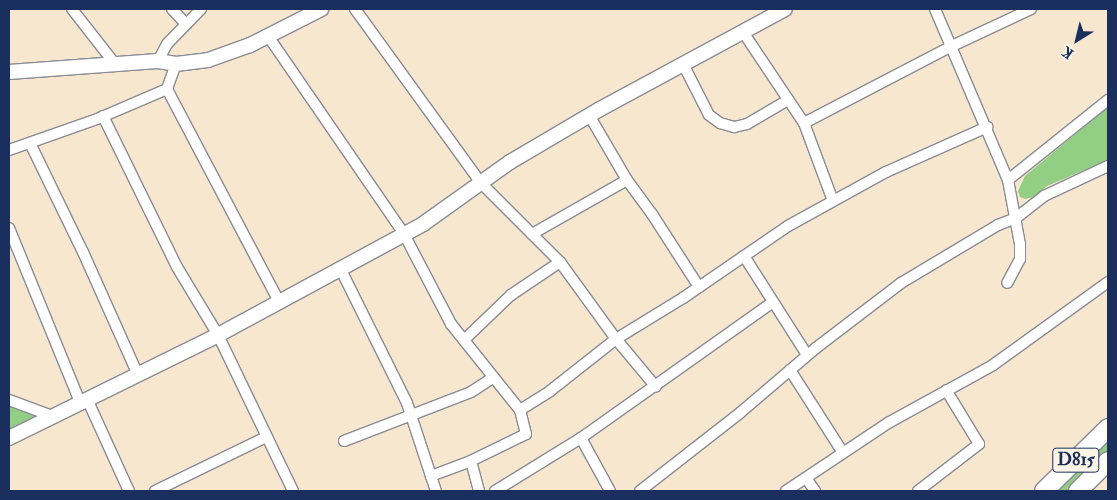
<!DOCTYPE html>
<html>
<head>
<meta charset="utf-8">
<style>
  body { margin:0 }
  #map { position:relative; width:1117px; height:500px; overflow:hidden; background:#f7e7cf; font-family:"IM FELL Double Pica",serif }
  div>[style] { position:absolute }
  .green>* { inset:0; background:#92ce83 }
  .roads { filter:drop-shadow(1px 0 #898b96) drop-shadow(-1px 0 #898b96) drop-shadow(0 1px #898b96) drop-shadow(0 -1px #898b96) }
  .minor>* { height:10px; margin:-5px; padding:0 5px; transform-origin:5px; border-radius:5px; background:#fff }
  .tertiary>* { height:14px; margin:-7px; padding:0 7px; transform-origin:7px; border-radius:7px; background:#fff }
  .trunk>* { height:18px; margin:-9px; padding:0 9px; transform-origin:9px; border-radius:9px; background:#fff }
  span { translate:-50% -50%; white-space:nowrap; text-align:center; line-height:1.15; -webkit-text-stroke:5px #fcf5e5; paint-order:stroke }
  .shield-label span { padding:1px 4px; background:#fcf5e5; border:1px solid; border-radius:4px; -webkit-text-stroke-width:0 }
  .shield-label { font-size:18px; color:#1b2f5e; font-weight:700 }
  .frame { position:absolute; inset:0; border:10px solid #1b2f5e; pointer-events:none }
  .north { position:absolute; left:1052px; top:15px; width:50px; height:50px; -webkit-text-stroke:4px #fcf5e5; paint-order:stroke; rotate:216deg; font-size:14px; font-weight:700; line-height:20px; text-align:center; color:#1b2f5e }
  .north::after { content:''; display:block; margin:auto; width:18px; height:22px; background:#1b2f5e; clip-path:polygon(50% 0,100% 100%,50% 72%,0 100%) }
</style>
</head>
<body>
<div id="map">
  <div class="green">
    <i style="clip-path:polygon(1108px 107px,1108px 160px,1047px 186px,1034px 197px,1025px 199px,1020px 197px,1018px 191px,1025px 176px)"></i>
    <i style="clip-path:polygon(9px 403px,27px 409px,38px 417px,9px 433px)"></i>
    <i style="clip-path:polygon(1108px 439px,1108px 450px,1067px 491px,1055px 491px)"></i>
  </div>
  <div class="roads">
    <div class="minor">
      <i style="left:72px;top:9px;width:70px;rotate:52deg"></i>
      <i style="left:172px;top:9px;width:21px;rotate:47deg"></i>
      <i style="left:355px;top:9px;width:215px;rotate:54.1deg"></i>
      <i style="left:481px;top:183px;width:112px;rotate:45deg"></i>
      <i style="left:560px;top:262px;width:95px;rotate:54deg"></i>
      <i style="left:616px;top:339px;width:62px;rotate:50.2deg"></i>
      <i style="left:935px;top:9px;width:186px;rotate:66.9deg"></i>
      <i style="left:1008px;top:180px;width:65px;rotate:79.4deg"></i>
      <i style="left:1020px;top:244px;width:15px;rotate:90deg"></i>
      <i style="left:1020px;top:259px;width:27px;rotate:118deg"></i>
      <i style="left:743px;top:32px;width:110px;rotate:56.2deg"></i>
      <i style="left:804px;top:123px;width:83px;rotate:69.6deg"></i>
      <i style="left:268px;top:36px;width:240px;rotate:55.5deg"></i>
      <i style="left:404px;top:234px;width:102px;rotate:62.4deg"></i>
      <i style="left:451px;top:324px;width:110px;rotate:51.3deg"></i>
      <i style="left:520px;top:410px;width:25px;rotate:76deg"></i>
      <i style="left:526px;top:434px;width:61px;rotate:153.9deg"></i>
      <i style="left:471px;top:461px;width:43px;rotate:159.4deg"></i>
      <i style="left:158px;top:61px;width:19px;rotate:-62deg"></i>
      <i style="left:167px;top:44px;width:49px;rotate:-45.8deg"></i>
      <i style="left:176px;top:64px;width:27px;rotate:110deg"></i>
      <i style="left:167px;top:89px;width:240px;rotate:62.2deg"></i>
      <i style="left:683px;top:64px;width:57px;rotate:63deg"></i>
      <i style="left:709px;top:115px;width:14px;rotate:36deg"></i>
      <i style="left:720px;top:123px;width:15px;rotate:16deg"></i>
      <i style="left:734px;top:127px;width:13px;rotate:-13deg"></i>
      <i style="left:747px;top:124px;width:48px;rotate:-30.3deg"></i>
      <i style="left:589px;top:115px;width:75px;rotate:59.7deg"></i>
      <i style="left:627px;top:180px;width:42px;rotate:53.7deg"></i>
      <i style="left:652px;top:214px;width:87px;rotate:57.2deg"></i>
      <i style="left:103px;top:116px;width:168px;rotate:63.9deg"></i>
      <i style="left:177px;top:267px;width:79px;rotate:58.9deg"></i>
      <i style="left:218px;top:335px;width:173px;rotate:64.3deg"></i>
      <i style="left:804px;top:123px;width:167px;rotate:-27.5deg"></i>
      <i style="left:952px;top:46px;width:87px;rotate:-25.1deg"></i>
      <i style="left:30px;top:143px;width:121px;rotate:64.1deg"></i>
      <i style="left:83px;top:252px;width:135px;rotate:65.9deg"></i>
      <i style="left:9px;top:150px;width:93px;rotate:-19.4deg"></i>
      <i style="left:97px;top:119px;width:76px;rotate:-23.2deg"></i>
      <i style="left:1008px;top:180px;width:128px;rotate:-38.7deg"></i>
      <i style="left:9px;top:228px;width:188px;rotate:67.8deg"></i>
      <i style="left:532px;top:234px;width:109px;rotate:-29.6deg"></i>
      <i style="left:744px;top:256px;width:117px;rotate:57.5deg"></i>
      <i style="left:340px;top:268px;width:151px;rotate:63.6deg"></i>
      <i style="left:407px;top:403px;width:93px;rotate:71.8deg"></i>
      <i style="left:464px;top:340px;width:65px;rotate:-43.8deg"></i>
      <i style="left:511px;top:295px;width:59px;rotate:-34deg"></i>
      <i style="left:790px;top:370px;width:98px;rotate:57.4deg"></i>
      <i style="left:87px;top:399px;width:101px;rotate:65.5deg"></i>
      <i style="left:9px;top:400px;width:46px;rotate:20.4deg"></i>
      <i style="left:520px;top:410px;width:36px;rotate:-32deg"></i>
      <i style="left:550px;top:391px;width:84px;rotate:-38.2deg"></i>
      <i style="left:616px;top:339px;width:79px;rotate:-31.5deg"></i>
      <i style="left:683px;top:298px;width:127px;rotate:-34.4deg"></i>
      <i style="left:788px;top:226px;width:112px;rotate:-28.9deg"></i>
      <i style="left:886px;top:172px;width:111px;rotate:-24deg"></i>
      <i style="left:581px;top:438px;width:60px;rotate:61.3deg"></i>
      <i style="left:344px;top:441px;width:136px;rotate:-21.1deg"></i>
      <i style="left:471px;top:392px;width:27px;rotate:-33deg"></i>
      <i style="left:471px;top:461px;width:31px;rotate:75deg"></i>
      <i style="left:806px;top:478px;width:16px;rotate:55deg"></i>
      <i style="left:155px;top:491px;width:123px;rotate:-25.9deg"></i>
      <i style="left:495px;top:491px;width:101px;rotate:-31.6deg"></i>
      <i style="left:581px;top:438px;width:235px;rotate:-35.3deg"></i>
      <i style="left:640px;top:491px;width:128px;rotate:-38deg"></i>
      <i style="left:741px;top:412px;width:99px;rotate:-40.5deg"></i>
      <i style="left:816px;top:348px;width:107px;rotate:-37.4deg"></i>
      <i style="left:901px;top:283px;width:113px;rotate:-30.9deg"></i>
      <i style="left:998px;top:225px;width:19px;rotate:-21deg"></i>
      <i style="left:1016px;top:218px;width:36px;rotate:-38deg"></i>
      <i style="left:1044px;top:196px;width:71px;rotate:-25.1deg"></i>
      <i style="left:786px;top:491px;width:123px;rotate:-33.7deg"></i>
      <i style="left:888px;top:423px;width:120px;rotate:-28.9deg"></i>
      <i style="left:993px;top:365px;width:142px;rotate:-35.8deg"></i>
      <i style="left:918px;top:491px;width:77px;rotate:-37.6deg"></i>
      <i style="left:979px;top:444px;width:63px;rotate:-121.4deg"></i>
    </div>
    <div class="tertiary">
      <i style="left:9px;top:72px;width:149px;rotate:-4.2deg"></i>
      <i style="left:158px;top:61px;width:18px;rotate:9deg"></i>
      <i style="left:176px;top:64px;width:32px;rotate:-7deg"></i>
      <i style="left:208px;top:60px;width:45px;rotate:-19.7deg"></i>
      <i style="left:250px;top:45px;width:80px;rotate:-26.9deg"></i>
      <i style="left:9px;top:438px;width:233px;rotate:-26.2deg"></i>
      <i style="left:218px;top:335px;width:233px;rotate:-28.4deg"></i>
      <i style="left:423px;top:224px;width:107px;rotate:-35.5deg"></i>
      <i style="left:510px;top:162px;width:104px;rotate:-30.5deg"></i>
      <i style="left:600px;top:109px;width:210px;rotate:-28.4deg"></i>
    </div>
    <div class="trunk">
      <i style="left:1044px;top:491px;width:90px;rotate:-44.5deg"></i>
      <i style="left:1078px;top:491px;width:42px;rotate:-45deg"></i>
    </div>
  </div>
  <div class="shield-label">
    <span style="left:1076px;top:460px">D815</span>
  </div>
  <div class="frame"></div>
  <div class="north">K</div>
</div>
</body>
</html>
